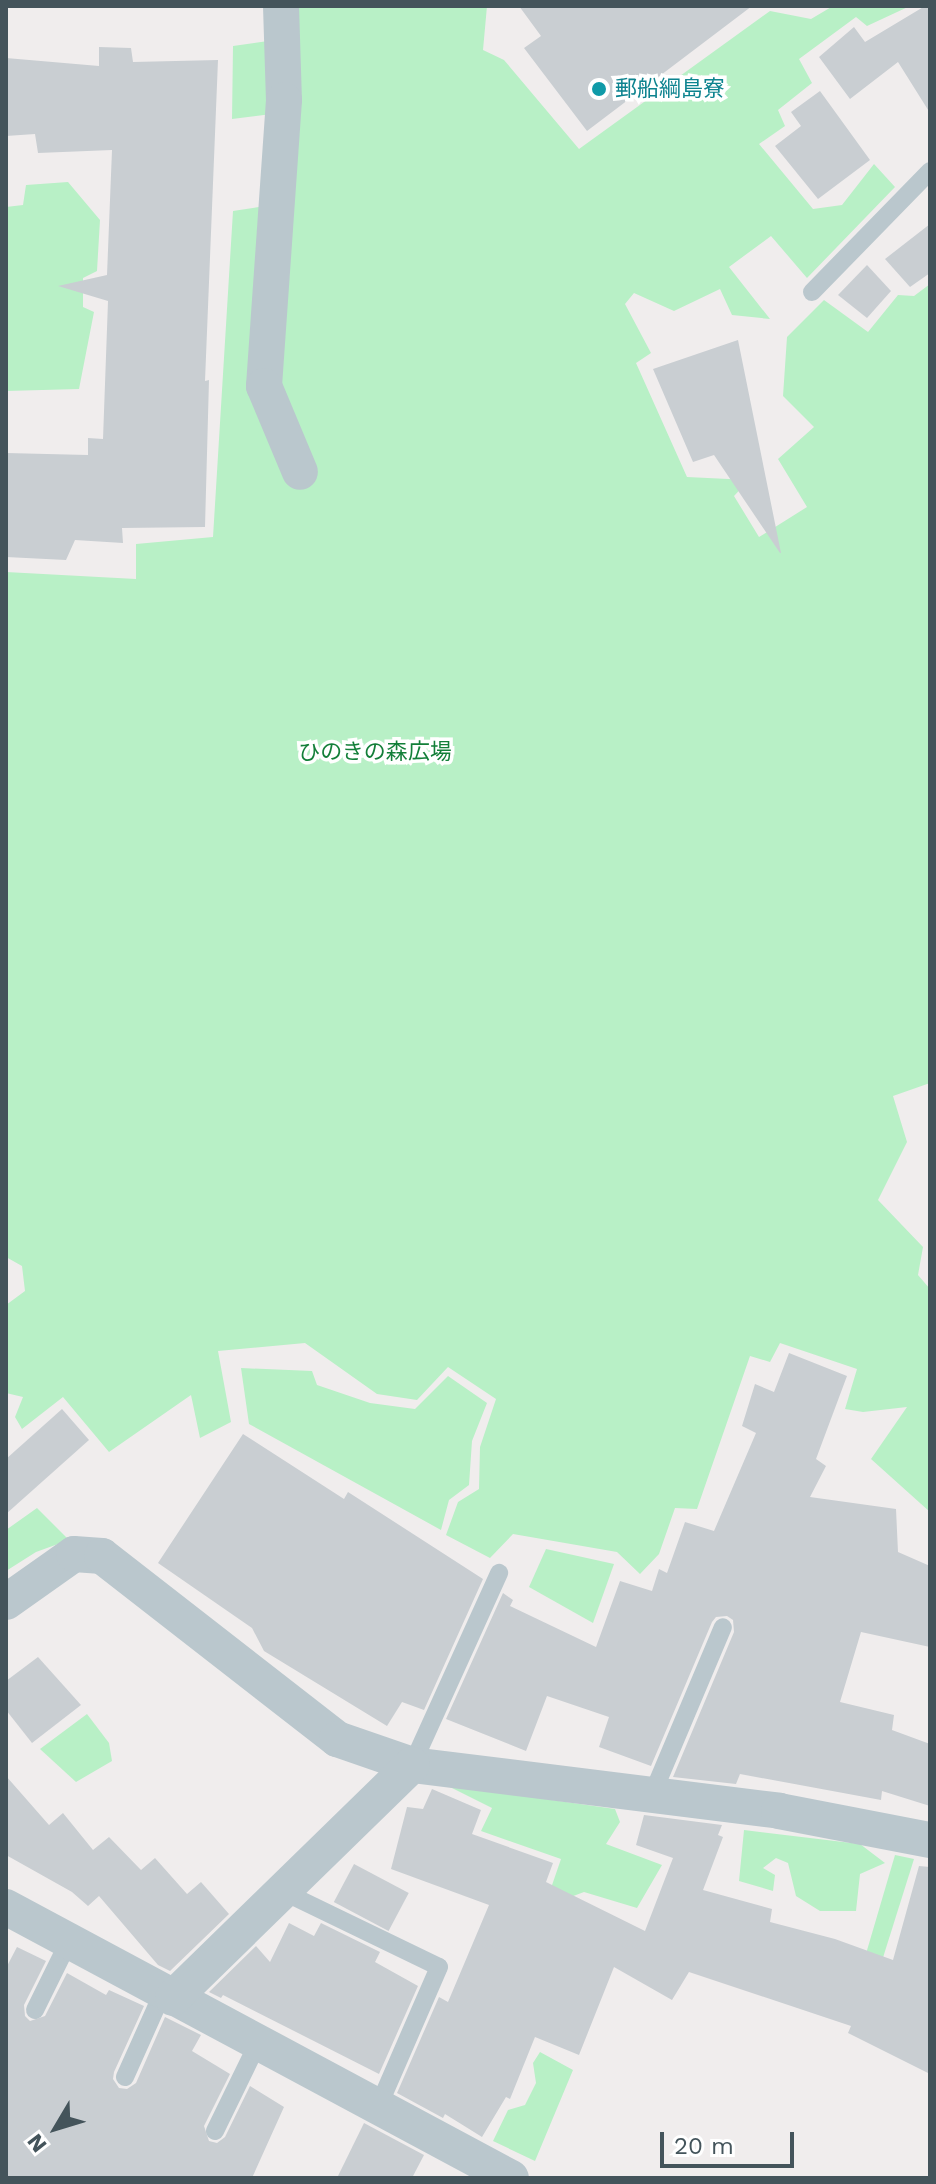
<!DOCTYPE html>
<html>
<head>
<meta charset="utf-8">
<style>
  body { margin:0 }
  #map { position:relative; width:936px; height:2184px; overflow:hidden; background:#f0eded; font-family:"Work Sans","Noto Sans JP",sans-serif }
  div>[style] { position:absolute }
  .green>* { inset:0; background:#b8f0c6 }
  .building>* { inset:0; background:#c9ced2; transform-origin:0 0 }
  .service>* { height:18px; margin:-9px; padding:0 9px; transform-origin:9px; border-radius:9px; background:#bac7cd }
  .minor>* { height:36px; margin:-18px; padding:0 18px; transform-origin:18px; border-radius:18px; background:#bac7cd }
  .dots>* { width:22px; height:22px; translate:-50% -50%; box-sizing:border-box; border:4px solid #fff; border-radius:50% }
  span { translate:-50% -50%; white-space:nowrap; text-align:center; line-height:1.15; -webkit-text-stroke:7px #fff; paint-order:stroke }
  .culture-label { font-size:22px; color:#0d838f }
  .left { translate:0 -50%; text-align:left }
  .park-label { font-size:22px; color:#137f39 }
  .frame { position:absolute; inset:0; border:8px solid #44545b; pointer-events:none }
  .north { position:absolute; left:16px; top:2088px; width:80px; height:80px; -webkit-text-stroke:6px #fff; paint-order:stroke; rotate:232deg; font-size:22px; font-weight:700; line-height:32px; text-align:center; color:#44545b }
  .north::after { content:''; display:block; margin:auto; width:28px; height:36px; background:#44545b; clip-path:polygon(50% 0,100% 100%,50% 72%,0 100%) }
  .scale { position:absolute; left:660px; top:2132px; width:134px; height:36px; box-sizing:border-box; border:4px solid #44545b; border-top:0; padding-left:10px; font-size:24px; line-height:28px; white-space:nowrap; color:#44545b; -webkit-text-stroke:6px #fff; paint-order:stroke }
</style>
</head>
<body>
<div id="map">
  <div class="green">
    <i style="clip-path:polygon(295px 6px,487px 6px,483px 50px,504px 60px,579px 149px,770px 11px,811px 19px,833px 6px,910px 6px,867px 26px,856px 17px,799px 59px,812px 83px,778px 110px,785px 126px,759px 144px,813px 209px,842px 205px,874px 164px,895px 187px,807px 278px,771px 236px,729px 267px,770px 319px,732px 315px,720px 289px,674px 311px,634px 293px,625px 304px,651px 353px,636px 363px,687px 477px,749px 480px,734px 496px,759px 537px,807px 507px,778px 459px,814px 427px,783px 396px,787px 337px,824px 300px,868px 332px,898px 295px,914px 296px,930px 284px,930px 1083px,893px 1096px,907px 1142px,878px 1200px,923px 1247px,918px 1275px,930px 1289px,930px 1512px,871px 1459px,907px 1407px,863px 1412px,845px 1409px,857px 1369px,780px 1343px,770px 1362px,750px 1356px,697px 1509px,675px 1508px,659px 1554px,640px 1574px,617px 1552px,513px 1534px,490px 1558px,446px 1535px,458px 1502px,479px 1489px,480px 1447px,496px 1399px,448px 1367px,417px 1400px,377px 1394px,305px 1343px,218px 1351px,231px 1422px,200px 1438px,191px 1395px,109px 1452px,63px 1397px,22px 1429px,15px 1417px,23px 1397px,6px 1393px,6px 1305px,25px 1291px,22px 1266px,6px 1257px,6px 572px,136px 579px,136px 544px,213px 537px,233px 211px,285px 203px,295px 111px,232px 119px,233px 46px,296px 37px)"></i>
    <i style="clip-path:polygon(68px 182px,100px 220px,97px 271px,83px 278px,83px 307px,94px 312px,79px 389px,6px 391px,6px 207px,23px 205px,26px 185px)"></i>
    <i style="clip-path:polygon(241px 1368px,312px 1371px,317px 1385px,370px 1403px,415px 1409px,448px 1376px,487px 1403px,472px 1441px,469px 1485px,449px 1500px,441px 1530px,249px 1424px)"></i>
    <i style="clip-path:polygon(37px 1508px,69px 1540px,36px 1552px,6px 1571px,6px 1530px)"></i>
    <i style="clip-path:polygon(546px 1549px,614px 1564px,593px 1623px,529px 1587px)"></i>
    <i style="clip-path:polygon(87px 1714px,109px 1743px,112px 1761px,76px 1782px,40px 1749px)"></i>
    <i style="clip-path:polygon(446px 1785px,615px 1809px,620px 1822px,606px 1844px,662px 1865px,637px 1908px,584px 1892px,568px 1898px,550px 1891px,561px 1859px,481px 1831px,492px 1808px)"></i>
    <i style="clip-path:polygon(744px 1830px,860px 1844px,885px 1863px,860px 1874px,856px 1911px,820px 1911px,796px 1896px,788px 1863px,776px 1858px,763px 1868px,775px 1875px,773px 1891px,739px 1881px)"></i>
    <i style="clip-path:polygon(895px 1855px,914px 1859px,875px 1983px,858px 1981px)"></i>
    <i style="clip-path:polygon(540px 2052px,573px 2070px,535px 2161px,493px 2141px,508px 2110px,525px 2105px,536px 2083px,533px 2063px)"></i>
  </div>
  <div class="building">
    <i style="clip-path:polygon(519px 6px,752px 6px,587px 131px,524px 48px,541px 36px)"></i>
    <i style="clip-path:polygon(925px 6px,930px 6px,930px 113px,898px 62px,850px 99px,819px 57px,854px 27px,865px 42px)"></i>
    <i style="clip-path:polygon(99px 47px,131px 48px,133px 62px,218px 60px,205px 381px,209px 380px,205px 527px,122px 528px,123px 543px,75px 540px,66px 560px,6px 557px,6px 453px,88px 455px,88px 438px,103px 439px,108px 301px,58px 286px,107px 275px,112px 150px,38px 153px,35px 134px,6px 136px,6px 58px,99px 66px)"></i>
    <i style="clip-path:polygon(820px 91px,870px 160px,818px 199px,775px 146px,801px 126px,791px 112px)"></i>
    <i style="clip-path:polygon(930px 224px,930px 273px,910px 287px,885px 259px)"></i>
    <i style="clip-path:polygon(867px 265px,891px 291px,867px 318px,838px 295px)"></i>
    <i style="clip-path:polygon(738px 340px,781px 553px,780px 553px,714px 455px,693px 462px,653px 369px)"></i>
    <i style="clip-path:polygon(789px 1353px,847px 1376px,816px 1459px,826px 1466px,810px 1497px,896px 1509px,898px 1552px,930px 1566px,930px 1647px,861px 1632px,840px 1702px,894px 1715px,892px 1730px,930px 1744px,930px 1806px,882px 1791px,881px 1800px,740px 1774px,736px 1784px,673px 1777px,734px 1632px,733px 1620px,727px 1616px,716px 1617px,712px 1622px,651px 1766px,599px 1747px,609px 1717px,547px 1696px,526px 1751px,446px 1719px,503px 1593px,513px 1600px,510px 1606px,596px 1647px,620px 1581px,652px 1591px,659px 1569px,667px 1573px,685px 1522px,714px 1531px,756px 1433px,742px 1426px,755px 1384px,774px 1392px)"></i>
    <i style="clip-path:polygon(62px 1409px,89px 1440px,6px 1514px,6px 1459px)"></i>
    <i style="clip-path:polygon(243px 1434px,344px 1499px,348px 1492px,483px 1579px,424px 1710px,402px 1702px,387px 1726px,264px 1651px,252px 1628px,158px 1563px)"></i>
    <i style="clip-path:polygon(38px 1657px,81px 1705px,32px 1743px,6px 1710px,6px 1681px)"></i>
    <i style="clip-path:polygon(6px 1776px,49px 1825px,63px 1813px,93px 1850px,109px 1837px,141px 1870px,155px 1858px,187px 1894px,201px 1882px,229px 1914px,170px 1971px,158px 1965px,99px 1896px,88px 1906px,72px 1892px,6px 1855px)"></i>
    <i style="clip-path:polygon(432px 1789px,481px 1810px,472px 1834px,553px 1863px,546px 1882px,645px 1931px,673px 1858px,636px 1845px,644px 1815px,722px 1825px,718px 1835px,723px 1837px,703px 1890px,772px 1909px,770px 1922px,835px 1939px,893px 1960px,919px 1866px,930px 1867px,930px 2074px,848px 2033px,851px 2026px,689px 1972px,672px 2000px,614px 1967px,579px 2055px,535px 2037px,510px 2099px,506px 2097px,482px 2137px,445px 2114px,443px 2118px,397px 2093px,439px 1997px,448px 2002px,489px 1905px,391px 1869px,407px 1807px,423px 1809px)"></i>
    <i style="left:354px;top:1864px;width:62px;height:43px;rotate:28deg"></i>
    <i style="clip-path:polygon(289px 1923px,314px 1936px,321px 1923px,380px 1952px,375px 1962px,418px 1986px,379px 2074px,223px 1995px,221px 1998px,209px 1992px,256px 1946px,270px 1962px)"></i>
    <i style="clip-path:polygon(17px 1947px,46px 1961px,24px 2005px,25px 2016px,30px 2021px,45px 2016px,67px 1973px,106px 1995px,109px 1990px,144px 2006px,114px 2072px,113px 2079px,119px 2088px,127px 2089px,136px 2083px,165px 2017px,201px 2035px,192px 2051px,230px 2074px,204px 2126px,209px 2141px,217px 2143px,225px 2137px,250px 2086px,284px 2107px,252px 2178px,6px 2178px,6px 1968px)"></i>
    <i style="clip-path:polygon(364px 2123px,424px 2155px,412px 2178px,337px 2178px)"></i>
  </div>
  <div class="service">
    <i style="left:812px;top:292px;width:169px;rotate:-45.7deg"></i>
    <i style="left:412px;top:1765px;width:211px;rotate:-65.6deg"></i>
    <i style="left:652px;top:1795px;width:182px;rotate:-67.1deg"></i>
    <i style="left:282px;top:1891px;width:174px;rotate:25.8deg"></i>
    <i style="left:439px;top:1967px;width:153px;rotate:113.5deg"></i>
    <i style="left:35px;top:2010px;width:77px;rotate:-63.8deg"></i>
    <i style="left:125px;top:2077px;width:93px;rotate:-65.9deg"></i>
    <i style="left:215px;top:2131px;width:98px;rotate:-64deg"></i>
  </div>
  <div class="minor">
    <i style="left:281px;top:6px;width:94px;rotate:88.2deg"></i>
    <i style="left:284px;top:100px;width:287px;rotate:94deg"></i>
    <i style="left:264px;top:386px;width:93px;rotate:67.3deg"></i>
    <i style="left:6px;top:1602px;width:83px;rotate:-35.2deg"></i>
    <i style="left:74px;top:1554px;width:28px;rotate:4deg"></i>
    <i style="left:102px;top:1556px;width:298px;rotate:37.9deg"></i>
    <i style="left:337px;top:1739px;width:79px;rotate:19.1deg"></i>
    <i style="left:412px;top:1765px;width:370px;rotate:7.1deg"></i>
    <i style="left:779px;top:1811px;width:154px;rotate:10.9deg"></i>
    <i style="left:6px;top:1907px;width:573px;rotate:28.22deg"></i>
    <i style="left:173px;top:1998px;width:334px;rotate:-44.3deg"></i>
  </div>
  <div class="dots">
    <i style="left:599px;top:89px;background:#0f9aa8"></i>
  </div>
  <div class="culture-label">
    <span class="left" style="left:615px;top:89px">郵船綱島寮</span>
  </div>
  <div class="park-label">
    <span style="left:375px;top:752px">ひのきの森広場</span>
  </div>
  <div class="frame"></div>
  <div class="north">N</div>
  <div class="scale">20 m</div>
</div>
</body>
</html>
